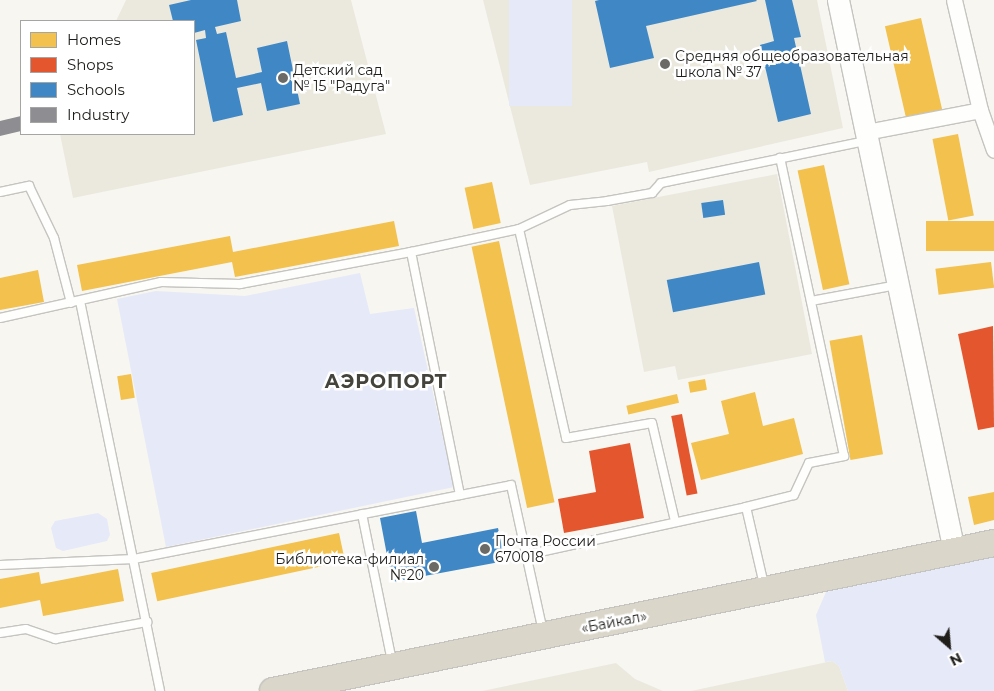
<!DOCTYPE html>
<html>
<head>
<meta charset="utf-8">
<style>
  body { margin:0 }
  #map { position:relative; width:994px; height:691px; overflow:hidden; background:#f7f6f1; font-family:Montserrat,sans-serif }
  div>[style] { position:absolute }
  .built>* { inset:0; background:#ebe9de }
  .green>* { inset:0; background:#e6e9f7; transform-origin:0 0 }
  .homes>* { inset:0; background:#f2c14e; transform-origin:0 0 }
  .shops>* { inset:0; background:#e4572e; transform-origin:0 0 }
  .schools>* { inset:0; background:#3f88c5; transform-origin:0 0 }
  .industry>* { inset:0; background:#8d8d92 }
  .roads { filter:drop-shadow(1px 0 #c5c4c0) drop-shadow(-1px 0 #c5c4c0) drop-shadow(0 1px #c5c4c0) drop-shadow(0 -1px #c5c4c0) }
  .lane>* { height:8px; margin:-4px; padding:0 4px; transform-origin:4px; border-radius:4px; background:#fefefd }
  .street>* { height:15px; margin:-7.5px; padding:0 7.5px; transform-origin:7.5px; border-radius:7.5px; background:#fefefd }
  .secondary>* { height:21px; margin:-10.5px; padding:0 10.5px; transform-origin:10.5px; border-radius:10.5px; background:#fefefd }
  .highway>* { height:26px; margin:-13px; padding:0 13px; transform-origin:13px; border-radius:13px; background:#dad7ca }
  .dots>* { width:14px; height:14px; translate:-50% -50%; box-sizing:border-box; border:2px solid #fff; border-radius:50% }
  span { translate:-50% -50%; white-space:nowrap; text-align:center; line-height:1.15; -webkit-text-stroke:5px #fff; paint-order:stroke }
  .poi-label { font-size:14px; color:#1f1e1b }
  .left { translate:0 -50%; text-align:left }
  .right { translate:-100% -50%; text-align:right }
  .street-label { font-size:14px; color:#1f1e1b }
  .district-label { font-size:19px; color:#44433c; font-weight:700; letter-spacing:1px }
  .legend { position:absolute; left:20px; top:20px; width:175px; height:115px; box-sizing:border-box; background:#fff; border:1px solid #a5a5a4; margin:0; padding:6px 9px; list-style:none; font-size:15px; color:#1f1e1b }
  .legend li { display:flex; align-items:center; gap:10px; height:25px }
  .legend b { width:25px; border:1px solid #a5a5a4 }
  .north { position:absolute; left:924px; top:621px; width:50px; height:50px; -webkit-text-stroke:4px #fff; paint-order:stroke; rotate:153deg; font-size:14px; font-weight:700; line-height:20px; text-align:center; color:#1f1e1b }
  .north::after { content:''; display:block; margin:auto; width:18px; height:22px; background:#1f1e1b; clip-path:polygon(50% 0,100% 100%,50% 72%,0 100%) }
</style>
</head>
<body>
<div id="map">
  <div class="built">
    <i style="clip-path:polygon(126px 0,351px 0,386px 134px,73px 198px,60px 134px,194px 134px,194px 21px,116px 21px)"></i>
    <i style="clip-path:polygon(483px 0,817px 0,843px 128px,649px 172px,647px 162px,530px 185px)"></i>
    <i style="clip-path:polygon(777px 174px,812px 354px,678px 380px,675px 366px,644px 372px,612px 206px)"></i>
    <i style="clip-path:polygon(832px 661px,839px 666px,848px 691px,691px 691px)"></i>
    <i style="clip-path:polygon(616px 663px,635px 679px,663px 691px,482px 691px)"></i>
  </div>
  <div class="green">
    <i style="left:509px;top:0;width:63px;height:106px"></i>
    <i style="clip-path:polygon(360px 273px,370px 314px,414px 308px,454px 487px,166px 547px,117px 299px,156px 291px,245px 296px)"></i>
    <i style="clip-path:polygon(98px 513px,107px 519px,110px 535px,107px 541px,63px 551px,56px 548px,51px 528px,55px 521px)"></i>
    <i style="clip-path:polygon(994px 557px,994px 691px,848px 691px,839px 666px,832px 661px,825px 662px,816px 615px,826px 592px)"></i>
  </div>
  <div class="homes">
    <i style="left:921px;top:18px;width:95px;height:37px;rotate:77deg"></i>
    <i style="left:958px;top:134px;width:83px;height:26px;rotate:79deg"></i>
    <i style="left:824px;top:165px;width:122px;height:27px;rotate:78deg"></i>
    <i style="left:492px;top:182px;width:42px;height:28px;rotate:78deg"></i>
    <i style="clip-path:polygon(394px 221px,399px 246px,235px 277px,232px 262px,82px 291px,77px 265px,230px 236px,233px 252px)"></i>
    <i style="left:994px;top:221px;width:30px;height:68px;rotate:90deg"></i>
    <i style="left:499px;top:241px;width:267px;height:28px;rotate:78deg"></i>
    <i style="left:991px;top:262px;width:26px;height:56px;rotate:83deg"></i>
    <i style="clip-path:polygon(38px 270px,44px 302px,0 310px,0 278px)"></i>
    <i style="left:862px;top:335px;width:121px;height:33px;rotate:80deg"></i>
    <i style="left:131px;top:374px;width:24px;height:14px;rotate:81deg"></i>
    <i style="left:705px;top:379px;width:11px;height:17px;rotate:80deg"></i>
    <i style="clip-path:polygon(755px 392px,763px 426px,794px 418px,803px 454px,701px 480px,691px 443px,729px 434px,721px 401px)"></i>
    <i style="left:677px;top:394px;width:9px;height:52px;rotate:77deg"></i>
    <i style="clip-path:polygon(994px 492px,994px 520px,974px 525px,968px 497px)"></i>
    <i style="left:339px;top:533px;width:29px;height:192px;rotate:78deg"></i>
    <i style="clip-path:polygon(118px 569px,124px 601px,43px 616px,40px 600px,0 608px,0 579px,39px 572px,41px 584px)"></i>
  </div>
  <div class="shops">
    <i style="clip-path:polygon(993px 326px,994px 427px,978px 430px,958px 334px)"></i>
    <i style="left:682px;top:414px;width:81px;height:11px;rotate:79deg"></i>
    <i style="clip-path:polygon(630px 443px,644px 518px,564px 533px,558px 499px,596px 492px,589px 451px)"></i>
  </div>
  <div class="schools">
    <i style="clip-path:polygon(191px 0,237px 0,241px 21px,215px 27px,217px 34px,226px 32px,236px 78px,262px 72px,257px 48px,287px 41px,300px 104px,267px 111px,261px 83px,237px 88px,243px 115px,213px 122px,196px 40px,206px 38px,205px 30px,194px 33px,194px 21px,173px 21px,169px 5px)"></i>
    <i style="clip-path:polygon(599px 0,756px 0,757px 1px,646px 26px,654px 58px,610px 68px,595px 1px)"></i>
    <i style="clip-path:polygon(765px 0,792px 0,801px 37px,794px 38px,811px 114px,778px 122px,760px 45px,774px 41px)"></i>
    <i style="left:723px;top:200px;width:15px;height:22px;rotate:82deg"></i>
    <i style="left:759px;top:262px;width:33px;height:94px;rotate:79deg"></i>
    <i style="clip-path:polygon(416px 511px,422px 543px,498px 528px,505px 561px,392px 582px,380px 518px)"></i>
  </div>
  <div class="industry">
    <i style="clip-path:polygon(21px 116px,21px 131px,0 136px,0 121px)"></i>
  </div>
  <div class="roads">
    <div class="lane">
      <i style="left:0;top:192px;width:30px;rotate:-12deg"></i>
      <i style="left:29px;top:186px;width:58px;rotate:64.3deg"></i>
      <i style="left:54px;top:238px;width:67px;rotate:75.3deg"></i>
      <i style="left:519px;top:229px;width:56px;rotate:-25.2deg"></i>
      <i style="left:570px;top:205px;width:37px;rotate:-6deg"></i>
      <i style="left:607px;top:201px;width:46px;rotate:-10.1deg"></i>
      <i style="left:652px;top:193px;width:13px;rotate:-48deg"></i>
      <i style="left:661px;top:183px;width:209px;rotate:-11.6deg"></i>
      <i style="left:411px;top:252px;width:110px;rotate:-12deg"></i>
      <i style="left:519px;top:229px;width:214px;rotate:77.3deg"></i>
      <i style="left:566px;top:438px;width:87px;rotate:-9.9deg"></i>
      <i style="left:652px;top:423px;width:101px;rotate:76.8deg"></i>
      <i style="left:80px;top:301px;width:398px;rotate:78.4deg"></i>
      <i style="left:811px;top:301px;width:87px;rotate:-10.5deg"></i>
      <i style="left:0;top:318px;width:165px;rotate:-12.6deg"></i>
      <i style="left:161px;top:282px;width:79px;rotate:1.5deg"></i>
      <i style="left:240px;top:284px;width:174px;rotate:-10.6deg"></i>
      <i style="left:411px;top:252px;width:248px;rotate:78.6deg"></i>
      <i style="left:746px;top:507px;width:49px;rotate:-14deg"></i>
      <i style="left:794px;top:495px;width:35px;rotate:-65deg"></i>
      <i style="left:809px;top:463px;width:36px;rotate:-11deg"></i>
      <i style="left:844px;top:456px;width:305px;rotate:-102.1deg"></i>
      <i style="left:362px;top:514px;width:151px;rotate:78.5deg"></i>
      <i style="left:526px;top:555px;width:225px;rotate:-12.3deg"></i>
      <i style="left:746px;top:507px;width:80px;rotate:77deg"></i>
      <i style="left:0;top:565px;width:134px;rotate:-2.6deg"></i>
      <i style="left:134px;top:559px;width:384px;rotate:-11.1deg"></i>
      <i style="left:511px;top:485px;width:150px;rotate:77.7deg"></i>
      <i style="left:0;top:633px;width:26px;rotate:-9deg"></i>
      <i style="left:26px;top:629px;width:31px;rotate:19deg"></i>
      <i style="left:55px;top:639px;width:94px;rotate:-10.5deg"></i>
    </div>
    <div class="street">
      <i style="left:954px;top:0;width:113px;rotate:76.7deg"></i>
      <i style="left:866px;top:132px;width:116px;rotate:-10.9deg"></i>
      <i style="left:980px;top:110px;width:42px;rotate:70.7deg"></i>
    </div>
    <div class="secondary">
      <i style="left:838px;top:0;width:563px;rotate:78.11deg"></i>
    </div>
    <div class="highway">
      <i style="left:273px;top:691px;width:736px;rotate:-11.6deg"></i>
    </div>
  </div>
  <div class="dots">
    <i style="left:665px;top:64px;background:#6b6a66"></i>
    <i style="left:283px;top:78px;background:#6b6a66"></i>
    <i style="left:485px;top:549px;background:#6b6a66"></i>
    <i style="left:434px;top:567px;background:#6b6a66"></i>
  </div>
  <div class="poi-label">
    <span class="left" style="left:675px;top:64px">Средняя общеобразовательная<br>школа № 37</span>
    <span class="left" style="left:293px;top:78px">Детский сад<br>№ 15 "Радуга"</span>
    <span class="left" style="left:495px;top:549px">Почта России<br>670018</span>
    <span class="right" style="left:424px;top:567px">Библиотека-филиал<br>№20</span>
  </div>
  <div class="street-label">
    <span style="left:614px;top:622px;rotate:-11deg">«Байкал»</span>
  </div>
  <div class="district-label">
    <span style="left:386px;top:382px">АЭРОПОРТ</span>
  </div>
  <ul class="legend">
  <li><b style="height:14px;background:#f2c14e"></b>Homes</li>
  <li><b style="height:14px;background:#e4572e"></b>Shops</li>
  <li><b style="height:14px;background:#3f88c5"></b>Schools</li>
  <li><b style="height:14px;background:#8d8d92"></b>Industry</li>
  </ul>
  <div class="north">N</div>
</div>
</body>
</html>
